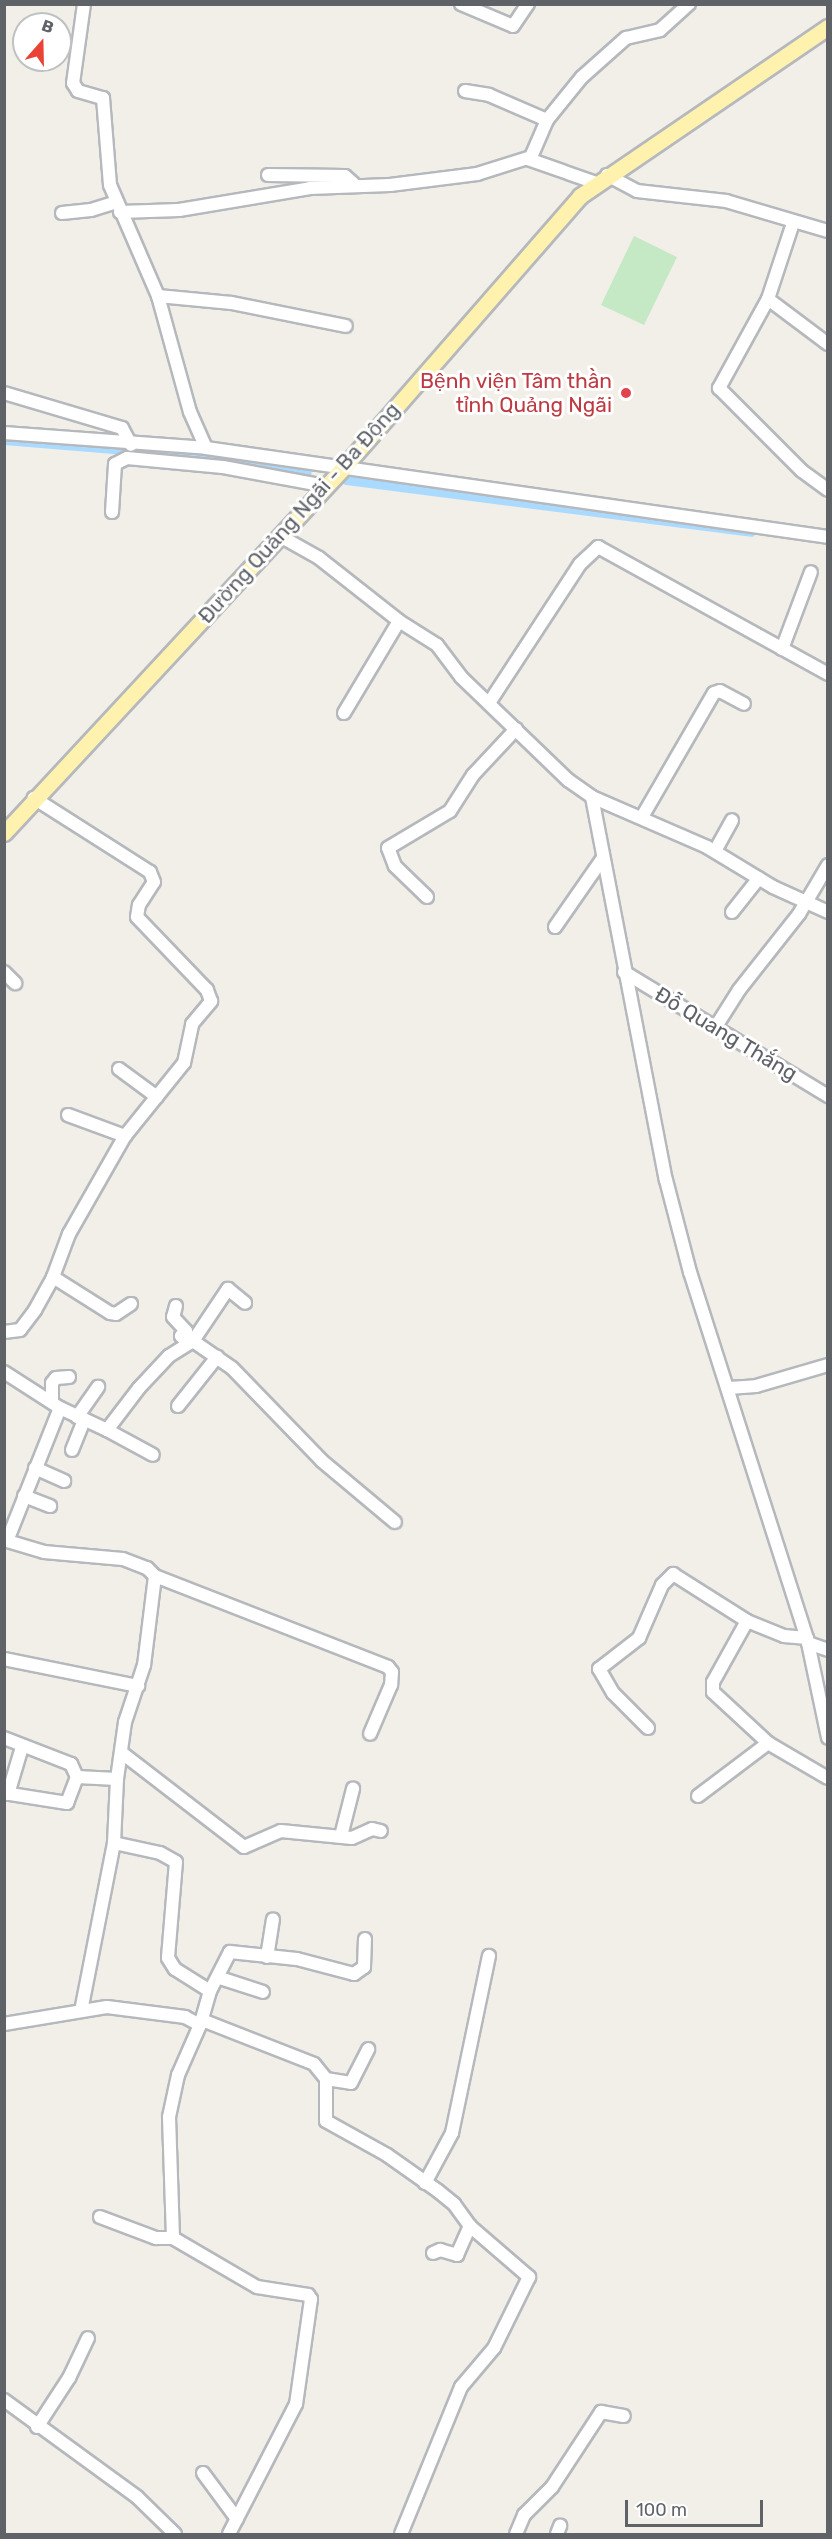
<!DOCTYPE html>
<html>
<head>
<meta charset="utf-8">
<style>
  body { margin:0 }
  #map { position:relative; width:832px; height:2539px; overflow:hidden; background:#f1efe8; font-family:Rubik,sans-serif }
  div>[style] { position:absolute }
  [style*='--x'] { left:calc(var(--x)*1px); top:calc(var(--y)*1px); width:calc(var(--w)*1px); rotate:calc(var(--a)*1deg) }
  .green>* { inset:0; background:#c5e8c5 }
  .canal>* { height:9px; margin:-4.5px; padding:0 4.5px; transform-origin:4.5px; border-radius:4.5px; background:#aadaff }
  .roads { filter:drop-shadow(2px 0 #b5b8bc) drop-shadow(-2px 0 #b5b8bc) drop-shadow(0 2px #b5b8bc) drop-shadow(0 -2px #b5b8bc) }
  .minor>* { height:12px; margin:-6px; padding:0 6px; transform-origin:6px; border-radius:6px; background:#fff }
  .major>* { height:15px; margin:-7.5px; padding:0 7.5px; transform-origin:7.5px; border-radius:7.5px; background:#fff2af }
  .dots>* { width:16px; height:16px; translate:-50% -50%; box-sizing:border-box; border:3px solid #fff; border-radius:50% }
  span { translate:-50% -50%; white-space:nowrap; text-align:center; line-height:1.15; -webkit-text-stroke:6px #fff; paint-order:stroke }
  .health-label { font-size:21px; color:#be3a42 }
  .right { translate:-100% -50%; text-align:right }
  .street-label { font-size:21px; color:#5f6368 }
  .frame { position:absolute; inset:0; border:6px solid #5f6368; pointer-events:none }
  .north { position:absolute; left:12px; top:12px; width:60px; height:60px; box-sizing:border-box; background:#fff; border:2px solid #bfc1c3; border-radius:50%; rotate:20deg; font-size:16px; font-weight:700; line-height:24px; text-align:center; color:#5f6368 }
  .north::after { content:''; display:block; margin:auto; width:21px; height:27px; background:#ea4335; clip-path:polygon(50% 0,100% 100%,50% 72%,0 100%) }
  .scale { position:absolute; left:625px; top:2500px; width:138px; height:27px; box-sizing:border-box; border:3px solid #5f6368; border-top:0; padding-left:8px; font-size:18px; line-height:21px; white-space:nowrap; color:#5f6368; -webkit-text-stroke:4px #fff; paint-order:stroke }
</style>
</head>
<body>
<div id="map">
  <div class="green">
    <div style="clip-path:polygon(634px 236px,677px 257px,644px 325px,601px 305px)"></div>
  </div>
  <div class="canal">
    <div style="--x:4;--y:440;--w:244;--a:4.7"></div>
    <div style="--x:247;--y:460;--w:61;--a:12.2"></div>
    <div style="--x:346;--y:480;--w:408;--a:7.3"></div>
  </div>
  <div class="roads">
    <div class="minor">
      <div style="--x:84;--y:4;--w:80;--a:97.9"></div>
      <div style="--x:73;--y:83;--w:9;--a:58"></div>
      <div style="--x:78;--y:91;--w:26;--a:16"></div>
      <div style="--x:103;--y:98;--w:87;--a:85.4"></div>
      <div style="--x:110;--y:185;--w:121;--a:66.6"></div>
      <div style="--x:158;--y:296;--w:120;--a:74.6"></div>
      <div style="--x:190;--y:412;--w:39;--a:66"></div>
      <div style="--x:461;--y:4;--w:56;--a:22.9"></div>
      <div style="--x:513;--y:26;--w:27;--a:-56"></div>
      <div style="--x:465;--y:91;--w:24;--a:9"></div>
      <div style="--x:489;--y:95;--w:63;--a:23.3"></div>
      <div style="--x:547;--y:120;--w:55;--a:-50.9"></div>
      <div style="--x:582;--y:77;--w:59;--a:-41.6"></div>
      <div style="--x:626;--y:38;--w:35;--a:-13"></div>
      <div style="--x:660;--y:30;--w:39;--a:-42"></div>
      <div style="--x:528;--y:159;--w:72;--a:19.4"></div>
      <div style="--x:268;--y:175;--w:77;--a:0.7"></div>
      <div style="--x:345;--y:176;--w:15;--a:42"></div>
      <div style="--x:607;--y:175;--w:34;--a:28"></div>
      <div style="--x:637;--y:191;--w:90;--a:6.4"></div>
      <div style="--x:726;--y:201;--w:106;--a:16.4"></div>
      <div style="--x:120;--y:212;--w:59;--a:-1.9"></div>
      <div style="--x:179;--y:210;--w:133;--a:-9.5"></div>
      <div style="--x:310;--y:188;--w:80;--a:-2.1"></div>
      <div style="--x:390;--y:185;--w:88;--a:-7.2"></div>
      <div style="--x:477;--y:174;--w:57;--a:-17.5"></div>
      <div style="--x:531;--y:157;--w:40;--a:-66.6"></div>
      <div style="--x:62;--y:213;--w:29;--a:-6"></div>
      <div style="--x:91;--y:210;--w:27;--a:-17"></div>
      <div style="--x:793;--y:223;--w:80;--a:108.2"></div>
      <div style="--x:768;--y:299;--w:102;--a:118.8"></div>
      <div style="--x:719;--y:388;--w:117;--a:45"></div>
      <div style="--x:802;--y:471;--w:32;--a:36"></div>
      <div style="--x:158;--y:296;--w:74;--a:5.4"></div>
      <div style="--x:232;--y:303;--w:116;--a:11.4"></div>
      <div style="--x:768;--y:299;--w:75;--a:36.9"></div>
      <div style="--x:4;--y:393;--w:123;--a:16.5"></div>
      <div style="--x:122;--y:428;--w:19;--a:62"></div>
      <div style="--x:4;--y:433;--w:203;--a:4.2"></div>
      <div style="--x:206;--y:448;--w:628;--a:8.14"></div>
      <div style="--x:112;--y:512;--w:48;--a:-86.4"></div>
      <div style="--x:115;--y:464;--w:13;--a:-27"></div>
      <div style="--x:127;--y:458;--w:96;--a:5.4"></div>
      <div style="--x:223;--y:467;--w:105;--a:10.5"></div>
      <div style="--x:280;--y:536;--w:45;--a:29.4"></div>
      <div style="--x:319;--y:558;--w:102;--a:38.2"></div>
      <div style="--x:399;--y:621;--w:45;--a:32.3"></div>
      <div style="--x:437;--y:645;--w:40;--a:53"></div>
      <div style="--x:461;--y:677;--w:149;--a:43.9"></div>
      <div style="--x:568;--y:780;--w:29;--a:35"></div>
      <div style="--x:592;--y:797;--w:125;--a:23.5"></div>
      <div style="--x:707;--y:847;--w:77;--a:31.2"></div>
      <div style="--x:773;--y:887;--w:60;--a:24.4"></div>
      <div style="--x:782;--y:649;--w:82;--a:-69.4"></div>
      <div style="--x:489;--y:703;--w:166;--a:-56.8"></div>
      <div style="--x:580;--y:564;--w:25;--a:-43"></div>
      <div style="--x:598;--y:547;--w:263;--a:28.9"></div>
      <div style="--x:344;--y:713;--w:107;--a:-59.1"></div>
      <div style="--x:592;--y:797;--w:390;--a:79.1"></div>
      <div style="--x:666;--y:1180;--w:95;--a:75.4"></div>
      <div style="--x:690;--y:1272;--w:384;--a:72.3"></div>
      <div style="--x:807;--y:1638;--w:102;--a:78.1"></div>
      <div style="--x:642;--y:817;--w:143;--a:-59.9"></div>
      <div style="--x:714;--y:693;--w:6;--a:-18"></div>
      <div style="--x:720;--y:691;--w:27;--a:28"></div>
      <div style="--x:715;--y:851;--w:35;--a:-61"></div>
      <div style="--x:427;--y:897;--w:45;--a:-135.9"></div>
      <div style="--x:395;--y:866;--w:19;--a:-111"></div>
      <div style="--x:388;--y:848;--w:72;--a:-30.8"></div>
      <div style="--x:450;--y:811;--w:43;--a:-57.4"></div>
      <div style="--x:473;--y:775;--w:63;--a:-46.9"></div>
      <div style="--x:732;--y:912;--w:43;--a:-51.5"></div>
      <div style="--x:555;--y:927;--w:84;--a:-55.2"></div>
      <div style="--x:4;--y:972;--w:16;--a:45"></div>
      <div style="--x:624;--y:972;--w:239;--a:31.3"></div>
      <div style="--x:715;--y:1028;--w:45;--a:-57.7"></div>
      <div style="--x:739;--y:990;--w:97;--a:-51.7"></div>
      <div style="--x:799;--y:914;--w:57;--a:-59.4"></div>
      <div style="--x:119;--y:1069;--w:47;--a:36.4"></div>
      <div style="--x:68;--y:1115;--w:61;--a:20.2"></div>
      <div style="--x:53;--y:1277;--w:67;--a:32.3"></div>
      <div style="--x:110;--y:1313;--w:6;--a:9"></div>
      <div style="--x:116;--y:1314;--w:18;--a:-34"></div>
      <div style="--x:176;--y:1306;--w:11;--a:105"></div>
      <div style="--x:173;--y:1317;--w:19;--a:47"></div>
      <div style="--x:186;--y:1331;--w:7;--a:135"></div>
      <div style="--x:181;--y:1336;--w:8;--a:45"></div>
      <div style="--x:4;--y:1332;--w:16;--a:-7"></div>
      <div style="--x:20;--y:1330;--w:25;--a:-53"></div>
      <div style="--x:35;--y:1310;--w:38;--a:-61"></div>
      <div style="--x:53;--y:1277;--w:46;--a:-69.6"></div>
      <div style="--x:69;--y:1234;--w:113;--a:-60.3"></div>
      <div style="--x:125;--y:1136;--w:94;--a:-51.1"></div>
      <div style="--x:184;--y:1063;--w:40;--a:-78"></div>
      <div style="--x:192;--y:1024;--w:30;--a:-50"></div>
      <div style="--x:211;--y:1001;--w:12;--a:-110"></div>
      <div style="--x:207;--y:990;--w:101;--a:-133.8"></div>
      <div style="--x:137;--y:917;--w:12;--a:-81"></div>
      <div style="--x:139;--y:905;--w:27;--a:-57"></div>
      <div style="--x:154;--y:882;--w:11;--a:-112"></div>
      <div style="--x:150;--y:872;--w:138;--a:-147.5"></div>
      <div style="--x:193;--y:1341;--w:63;--a:-56.1"></div>
      <div style="--x:228;--y:1289;--w:22;--a:39"></div>
      <div style="--x:4;--y:1372;--w:67;--a:32.7"></div>
      <div style="--x:60;--y:1408;--w:52;--a:25.1"></div>
      <div style="--x:107;--y:1430;--w:53;--a:-52.7"></div>
      <div style="--x:139;--y:1388;--w:44;--a:-46.8"></div>
      <div style="--x:169;--y:1356;--w:28;--a:-32"></div>
      <div style="--x:193;--y:1341;--w:47;--a:34.7"></div>
      <div style="--x:232;--y:1368;--w:129;--a:45.9"></div>
      <div style="--x:322;--y:1461;--w:95;--a:39.9"></div>
      <div style="--x:729;--y:1388;--w:27;--a:-4"></div>
      <div style="--x:756;--y:1386;--w:75;--a:-16.3"></div>
      <div style="--x:52;--y:1402;--w:19;--a:-90"></div>
      <div style="--x:52;--y:1383;--w:6;--a:-51"></div>
      <div style="--x:56;--y:1378;--w:13;--a:-4"></div>
      <div style="--x:178;--y:1406;--w:63;--a:-51.5"></div>
      <div style="--x:77;--y:1417;--w:37;--a:-55"></div>
      <div style="--x:107;--y:1430;--w:52;--a:28.5"></div>
      <div style="--x:72;--y:1450;--w:32;--a:-68"></div>
      <div style="--x:35;--y:1468;--w:32;--a:24"></div>
      <div style="--x:24;--y:1496;--w:28;--a:21"></div>
      <div style="--x:4;--y:1540;--w:42;--a:16.7"></div>
      <div style="--x:44;--y:1552;--w:79;--a:5.1"></div>
      <div style="--x:123;--y:1559;--w:26;--a:21"></div>
      <div style="--x:147;--y:1568;--w:11;--a:45"></div>
      <div style="--x:155;--y:1576;--w:90;--a:97"></div>
      <div style="--x:144;--y:1665;--w:60;--a:108.4"></div>
      <div style="--x:125;--y:1722;--w:58;--a:98"></div>
      <div style="--x:117;--y:1779;--w:64;--a:92.7"></div>
      <div style="--x:114;--y:1843;--w:171;--a:101.1"></div>
      <div style="--x:7;--y:1541;--w:143;--a:-68.3"></div>
      <div style="--x:155;--y:1576;--w:250;--a:21.3"></div>
      <div style="--x:388;--y:1667;--w:6;--a:51"></div>
      <div style="--x:392;--y:1672;--w:13;--a:94"></div>
      <div style="--x:391;--y:1685;--w:53;--a:113.2"></div>
      <div style="--x:747;--y:1621;--w:70;--a:119.1"></div>
      <div style="--x:713;--y:1682;--w:10;--a:90"></div>
      <div style="--x:713;--y:1692;--w:75;--a:42.8"></div>
      <div style="--x:768;--y:1743;--w:69;--a:30.3"></div>
      <div style="--x:808;--y:1643;--w:21;--a:19"></div>
      <div style="--x:4;--y:1659;--w:137;--a:11.4"></div>
      <div style="--x:648;--y:1728;--w:49;--a:-135"></div>
      <div style="--x:613;--y:1693;--w:28;--a:-120"></div>
      <div style="--x:599;--y:1669;--w:51;--a:-37.8"></div>
      <div style="--x:639;--y:1638;--w:58;--a:-66.5"></div>
      <div style="--x:662;--y:1585;--w:16;--a:-45"></div>
      <div style="--x:673;--y:1574;--w:88;--a:32.4"></div>
      <div style="--x:747;--y:1621;--w:40;--a:22"></div>
      <div style="--x:784;--y:1636;--w:23;--a:5"></div>
      <div style="--x:4;--y:1738;--w:72;--a:21.2"></div>
      <div style="--x:71;--y:1764;--w:14;--a:65"></div>
      <div style="--x:77;--y:1777;--w:40;--a:2.9"></div>
      <div style="--x:122;--y:1753;--w:154;--a:37.6"></div>
      <div style="--x:244;--y:1847;--w:40;--a:-23.4"></div>
      <div style="--x:281;--y:1831;--w:71;--a:5.6"></div>
      <div style="--x:352;--y:1838;--w:22;--a:-24"></div>
      <div style="--x:372;--y:1829;--w:9;--a:13"></div>
      <div style="--x:4;--y:1793;--w:64;--a:9"></div>
      <div style="--x:67;--y:1803;--w:28;--a:-69"></div>
      <div style="--x:8;--y:1794;--w:49;--a:-73.4"></div>
      <div style="--x:698;--y:1796;--w:88;--a:-37.1"></div>
      <div style="--x:341;--y:1836;--w:49;--a:-75.7"></div>
      <div style="--x:114;--y:1843;--w:47;--a:12.3"></div>
      <div style="--x:160;--y:1853;--w:18;--a:29"></div>
      <div style="--x:176;--y:1862;--w:96;--a:94.8"></div>
      <div style="--x:168;--y:1958;--w:13;--a:58"></div>
      <div style="--x:175;--y:1969;--w:41;--a:32.2"></div>
      <div style="--x:210;--y:1991;--w:35;--a:106"></div>
      <div style="--x:267;--y:1957;--w:38;--a:-81"></div>
      <div style="--x:220;--y:1978;--w:45;--a:18"></div>
      <div style="--x:210;--y:1991;--w:44;--a:-62.9"></div>
      <div style="--x:230;--y:1952;--w:67;--a:6"></div>
      <div style="--x:297;--y:1959;--w:59;--a:14.7"></div>
      <div style="--x:354;--y:1974;--w:12;--a:-35"></div>
      <div style="--x:364;--y:1967;--w:28;--a:-88"></div>
      <div style="--x:202;--y:2020;--w:120;--a:21.4"></div>
      <div style="--x:314;--y:2064;--w:19;--a:51"></div>
      <div style="--x:326;--y:2079;--w:42;--a:90"></div>
      <div style="--x:326;--y:2121;--w:70;--a:29.1"></div>
      <div style="--x:387;--y:2155;--w:62;--a:35.2"></div>
      <div style="--x:438;--y:2191;--w:21;--a:39"></div>
      <div style="--x:454;--y:2204;--w:29;--a:54"></div>
      <div style="--x:471;--y:2227;--w:77;--a:40.8"></div>
      <div style="--x:529;--y:2277;--w:79;--a:116.2"></div>
      <div style="--x:494;--y:2348;--w:51;--a:130.2"></div>
      <div style="--x:461;--y:2387;--w:159;--a:112.2"></div>
      <div style="--x:4;--y:2024;--w:104;--a:-9.4"></div>
      <div style="--x:107;--y:2007;--w:79;--a:7.3"></div>
      <div style="--x:185;--y:2017;--w:17;--a:28"></div>
      <div style="--x:200;--y:2025;--w:55;--a:113.7"></div>
      <div style="--x:178;--y:2075;--w:43;--a:102.1"></div>
      <div style="--x:169;--y:2117;--w:121;--a:88.1"></div>
      <div style="--x:173;--y:2238;--w:97;--a:30.3"></div>
      <div style="--x:257;--y:2287;--w:52;--a:8.9"></div>
      <div style="--x:308;--y:2295;--w:5;--a:53"></div>
      <div style="--x:311;--y:2299;--w:106;--a:98.1"></div>
      <div style="--x:296;--y:2404;--w:146;--a:117.3"></div>
      <div style="--x:326;--y:2079;--w:25;--a:9"></div>
      <div style="--x:351;--y:2083;--w:38;--a:-63"></div>
      <div style="--x:425;--y:2183;--w:57;--a:-61.6"></div>
      <div style="--x:452;--y:2133;--w:181;--a:-78.2"></div>
      <div style="--x:100;--y:2217;--w:60;--a:20.6"></div>
      <div style="--x:156;--y:2238;--w:17;--a:0"></div>
      <div style="--x:433;--y:2253;--w:8;--a:-23"></div>
      <div style="--x:440;--y:2250;--w:18;--a:16"></div>
      <div style="--x:457;--y:2255;--w:32;--a:-66"></div>
      <div style="--x:4;--y:2400;--w:165;--a:36.1"></div>
      <div style="--x:137;--y:2497;--w:53;--a:44.2"></div>
      <div style="--x:37;--y:2427;--w:59;--a:-56.9"></div>
      <div style="--x:69;--y:2378;--w:44;--a:-64.6"></div>
      <div style="--x:203;--y:2473;--w:57;--a:53.5"></div>
      <div style="--x:516;--y:2534;--w:21;--a:-67"></div>
      <div style="--x:524;--y:2515;--w:40;--a:-45"></div>
      <div style="--x:552;--y:2487;--w:90;--a:-56.8"></div>
      <div style="--x:601;--y:2412;--w:23;--a:10"></div>
      <div style="--x:557;--y:2534;--w:9;--a:-69"></div>
    </div>
    <div class="major">
      <div style="--x:4;--y:833;--w:497;--a:-47.1"></div>
      <div style="--x:342;--y:469;--w:362;--a:-48.9"></div>
      <div style="--x:580;--y:196;--w:300;--a:-34.3"></div>
    </div>
  </div>
  <div class="dots">
    <div style="left:626px;top:393px;background:#e0444e"></div>
  </div>
  <div class="health-label">
    <span class="right" style="left:612px;top:393px">Bệnh viện Tâm thần<br>tỉnh Quảng Ngãi</span>
  </div>
  <div class="street-label">
    <span style="left:299px;top:513px;rotate:-48deg">Đường Quảng Ngãi - Ba Động</span>
    <span style="left:726px;top:1034px;rotate:31deg">Đỗ Quang Thắng</span>
  </div>
  <div class="frame"></div>
  <div class="north">B</div>
  <div class="scale">100 m</div>
</div>
</body>
</html>
